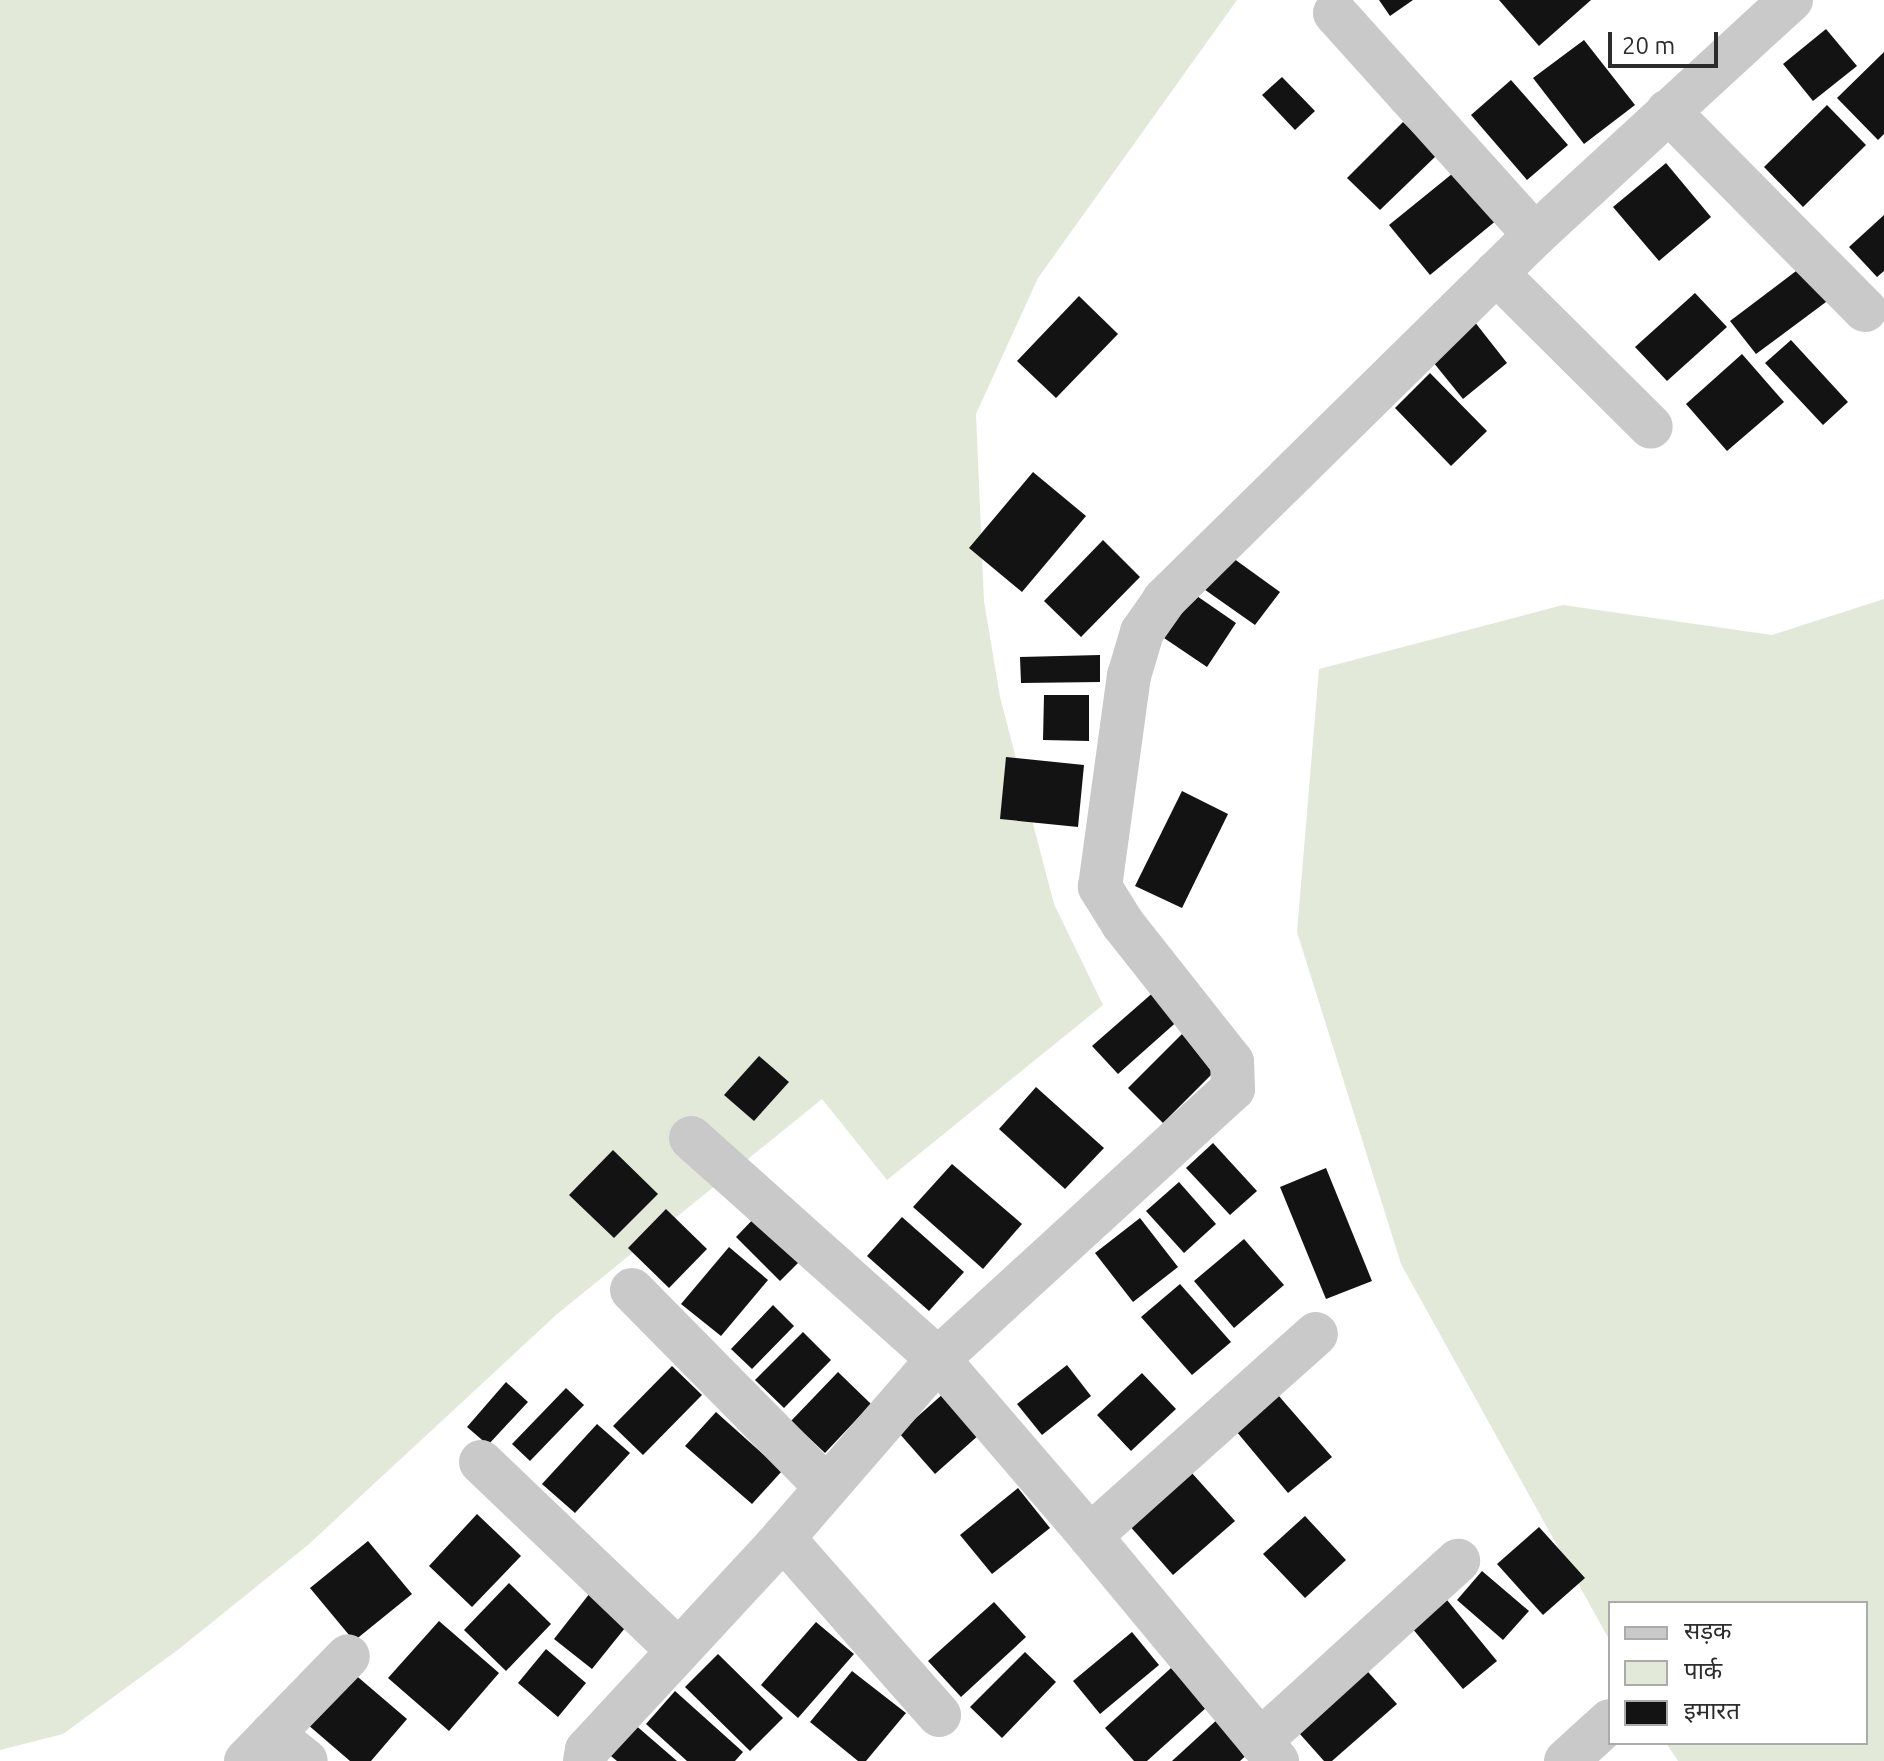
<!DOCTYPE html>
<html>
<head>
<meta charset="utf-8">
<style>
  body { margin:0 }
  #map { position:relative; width:1884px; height:1761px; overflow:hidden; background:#fff; font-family:Ubuntu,"Noto Sans Devanagari",sans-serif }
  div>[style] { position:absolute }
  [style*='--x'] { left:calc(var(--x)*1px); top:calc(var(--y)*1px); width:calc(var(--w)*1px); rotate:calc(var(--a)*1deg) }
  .green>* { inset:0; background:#e3e9d9 }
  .building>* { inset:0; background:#131313 }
  .minor>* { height:44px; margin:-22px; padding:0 22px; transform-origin:22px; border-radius:22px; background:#c9c9c9 }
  span { translate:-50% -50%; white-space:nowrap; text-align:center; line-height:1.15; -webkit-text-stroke:8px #fff; paint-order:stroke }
  .legend { position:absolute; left:1608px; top:1601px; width:260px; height:144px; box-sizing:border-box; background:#fff; border:2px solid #ababab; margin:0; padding:10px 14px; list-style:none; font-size:24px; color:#2c2c2c }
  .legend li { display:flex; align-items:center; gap:16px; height:40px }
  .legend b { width:40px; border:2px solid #ababab }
  .scale { position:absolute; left:1608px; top:32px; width:110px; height:36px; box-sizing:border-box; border:4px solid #2c2c2c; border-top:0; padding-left:10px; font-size:24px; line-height:28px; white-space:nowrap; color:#2c2c2c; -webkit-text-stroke:6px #fff; paint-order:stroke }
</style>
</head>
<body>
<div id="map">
  <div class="green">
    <div style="clip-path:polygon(0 0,1237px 0,1038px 278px,976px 414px,984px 601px,1000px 697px,1054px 904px,1103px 1005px,887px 1180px,822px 1099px,556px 1315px,308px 1545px,179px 1649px,63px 1734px,0 1750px)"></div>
    <div style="clip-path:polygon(1884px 599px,1884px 1761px,1678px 1761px,1666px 1743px,1866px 1743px,1866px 1603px,1610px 1603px,1610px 1641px,1401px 1264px,1297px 932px,1319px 669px,1563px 605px,1772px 635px)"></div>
  </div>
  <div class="building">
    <div style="clip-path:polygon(1379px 0,1413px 0,1390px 16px)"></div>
    <div style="clip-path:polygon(1499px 0,1591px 0,1539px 46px)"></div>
    <div style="clip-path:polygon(1826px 29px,1857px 66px,1813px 101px,1783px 64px)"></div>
    <div style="clip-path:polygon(1584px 40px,1635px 105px,1584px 144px,1533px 78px)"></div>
    <div style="clip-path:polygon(1884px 52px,1884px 134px,1878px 140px,1837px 98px)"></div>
    <div style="clip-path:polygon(1282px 77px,1315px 111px,1295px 130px,1262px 95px)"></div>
    <div style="clip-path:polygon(1511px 80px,1568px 145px,1527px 180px,1471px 115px)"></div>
    <div style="clip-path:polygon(1827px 105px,1866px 145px,1803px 207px,1764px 167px)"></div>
    <div style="clip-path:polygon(1403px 122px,1437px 155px,1380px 210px,1347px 178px)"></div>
    <div style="clip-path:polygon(1666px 163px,1711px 217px,1659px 261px,1613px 207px)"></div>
    <div style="clip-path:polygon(1463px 165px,1503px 215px,1430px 275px,1389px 225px)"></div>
    <div style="clip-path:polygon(1884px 215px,1884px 271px,1877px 277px,1849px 247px)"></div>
    <div style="clip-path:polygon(1804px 265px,1830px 299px,1756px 354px,1730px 321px)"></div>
    <div style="clip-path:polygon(1695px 293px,1727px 327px,1667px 381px,1635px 347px)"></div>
    <div style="clip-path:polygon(1079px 296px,1118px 334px,1056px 398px,1017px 361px)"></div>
    <div style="clip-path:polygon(1474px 321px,1507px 363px,1463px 399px,1429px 357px)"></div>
    <div style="clip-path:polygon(1791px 340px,1848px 402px,1823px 425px,1765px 363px)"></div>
    <div style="clip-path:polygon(1742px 354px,1784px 402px,1727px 451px,1686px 404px)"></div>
    <div style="clip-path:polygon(1430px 373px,1487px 431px,1451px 466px,1395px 408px)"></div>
    <div style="clip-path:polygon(1033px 472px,1086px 516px,1022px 592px,969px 548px)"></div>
    <div style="clip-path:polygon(1103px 540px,1140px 577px,1081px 637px,1044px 601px)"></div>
    <div style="clip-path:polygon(1226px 553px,1280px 592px,1255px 625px,1201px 587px)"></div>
    <div style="clip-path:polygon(1194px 594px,1236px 623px,1207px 667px,1164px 638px)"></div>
    <div style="clip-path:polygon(1100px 655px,1100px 682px,1021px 683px,1020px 657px)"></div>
    <div style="clip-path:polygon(1044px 695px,1089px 695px,1089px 741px,1043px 740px)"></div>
    <div style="clip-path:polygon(1006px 757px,1084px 765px,1078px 827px,1000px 819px)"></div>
    <div style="clip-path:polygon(1182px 791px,1228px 814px,1182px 908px,1135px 886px)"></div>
    <div style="clip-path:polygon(1156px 990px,1181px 1018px,1118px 1074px,1092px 1046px)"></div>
    <div style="clip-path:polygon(1182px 1034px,1217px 1069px,1163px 1123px,1128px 1088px)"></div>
    <div style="clip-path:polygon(759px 1056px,789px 1082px,754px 1121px,724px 1095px)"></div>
    <div style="clip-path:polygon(1036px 1087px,1104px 1148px,1065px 1189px,999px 1129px)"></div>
    <div style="clip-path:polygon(1213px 1143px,1257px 1191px,1230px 1215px,1186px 1168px)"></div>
    <div style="clip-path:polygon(613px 1150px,658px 1194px,614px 1238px,569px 1195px)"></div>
    <div style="clip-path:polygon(952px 1164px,1022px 1224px,983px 1269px,913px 1207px)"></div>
    <div style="clip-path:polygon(1326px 1168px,1372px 1281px,1326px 1299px,1280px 1187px)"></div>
    <div style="clip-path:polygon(1179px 1182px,1216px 1224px,1184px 1253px,1146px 1211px)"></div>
    <div style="clip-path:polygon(666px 1209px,707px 1249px,669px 1288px,628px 1248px)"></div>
    <div style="clip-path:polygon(760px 1212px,805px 1256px,780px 1281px,736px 1237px)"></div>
    <div style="clip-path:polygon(902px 1217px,964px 1272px,929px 1311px,867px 1256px)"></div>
    <div style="clip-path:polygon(1140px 1218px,1178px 1267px,1133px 1302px,1095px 1253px)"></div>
    <div style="clip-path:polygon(1244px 1239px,1284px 1285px,1234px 1328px,1194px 1281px)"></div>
    <div style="clip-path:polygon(729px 1247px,768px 1280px,721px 1336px,681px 1304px)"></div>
    <div style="clip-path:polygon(1180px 1284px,1231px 1342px,1192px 1375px,1141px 1317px)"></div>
    <div style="clip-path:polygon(773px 1305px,794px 1326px,752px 1369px,731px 1349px)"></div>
    <div style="clip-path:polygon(803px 1332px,831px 1360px,784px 1408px,755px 1380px)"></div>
    <div style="clip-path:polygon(1067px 1365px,1091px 1396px,1042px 1435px,1017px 1404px)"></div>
    <div style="clip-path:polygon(672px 1366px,702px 1395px,643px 1455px,613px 1426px)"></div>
    <div style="clip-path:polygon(838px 1372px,871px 1404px,825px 1453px,791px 1421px)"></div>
    <div style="clip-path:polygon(1142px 1373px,1176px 1409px,1131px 1451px,1097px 1415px)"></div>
    <div style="clip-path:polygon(506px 1382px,528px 1402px,488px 1445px,467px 1427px)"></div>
    <div style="clip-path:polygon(566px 1388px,584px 1405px,530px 1461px,512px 1444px)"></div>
    <div style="clip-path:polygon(944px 1393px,980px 1434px,935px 1474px,899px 1433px)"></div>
    <div style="clip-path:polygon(1278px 1395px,1332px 1457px,1288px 1493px,1236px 1431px)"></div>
    <div style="clip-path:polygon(716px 1412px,782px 1471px,752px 1504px,685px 1446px)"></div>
    <div style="clip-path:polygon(597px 1424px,630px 1453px,575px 1513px,542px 1484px)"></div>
    <div style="clip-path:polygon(1182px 1462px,1235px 1521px,1173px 1575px,1121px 1516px)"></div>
    <div style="clip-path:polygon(1018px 1488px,1050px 1528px,992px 1574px,960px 1535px)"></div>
    <div style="clip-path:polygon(477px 1514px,521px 1556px,472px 1607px,429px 1566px)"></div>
    <div style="clip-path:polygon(1305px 1516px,1346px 1560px,1305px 1598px,1263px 1554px)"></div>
    <div style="clip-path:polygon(1539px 1527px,1585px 1578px,1543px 1615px,1497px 1564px)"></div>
    <div style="clip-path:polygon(368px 1541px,412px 1594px,354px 1641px,310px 1588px)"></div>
    <div style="clip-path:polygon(1482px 1571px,1529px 1611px,1503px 1640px,1457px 1600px)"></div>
    <div style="clip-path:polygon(509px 1583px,551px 1624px,506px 1671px,464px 1630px)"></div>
    <div style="clip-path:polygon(590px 1593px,629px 1623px,592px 1669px,554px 1639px)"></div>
    <div style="clip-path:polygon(1447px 1600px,1497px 1661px,1463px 1689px,1412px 1628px)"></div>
    <div style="clip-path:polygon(994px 1602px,1026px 1637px,961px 1697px,928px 1661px)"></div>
    <div style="clip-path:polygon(439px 1621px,499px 1673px,449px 1731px,388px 1678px)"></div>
    <div style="clip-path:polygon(816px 1622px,854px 1654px,798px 1718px,761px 1685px)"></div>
    <div style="clip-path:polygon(1132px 1632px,1159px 1665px,1100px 1714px,1073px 1681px)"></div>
    <div style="clip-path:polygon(546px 1649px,586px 1683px,558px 1717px,518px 1683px)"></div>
    <div style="clip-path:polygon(1025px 1652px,1056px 1682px,1002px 1738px,970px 1707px)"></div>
    <div style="clip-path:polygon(718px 1654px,783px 1718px,750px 1751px,685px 1687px)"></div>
    <div style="clip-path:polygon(1360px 1663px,1397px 1704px,1332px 1761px,1324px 1761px,1291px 1724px)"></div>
    <div style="clip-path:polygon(1171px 1668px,1207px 1707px,1147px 1761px,1134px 1761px,1105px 1728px)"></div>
    <div style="clip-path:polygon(852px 1671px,906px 1713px,866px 1761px,858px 1761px,810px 1722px)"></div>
    <div style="clip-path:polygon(352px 1672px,407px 1719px,371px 1761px,350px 1761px,307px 1724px)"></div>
    <div style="clip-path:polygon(675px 1691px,743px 1752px,735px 1761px,687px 1761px,646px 1724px)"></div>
    <div style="clip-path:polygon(626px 1717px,677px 1761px,617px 1761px,600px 1747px)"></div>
    <div style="clip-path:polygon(1220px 1717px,1251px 1751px,1240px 1761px,1172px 1761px)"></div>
  </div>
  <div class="minor">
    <div style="--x:1335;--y:13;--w:299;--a:48"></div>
    <div style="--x:1668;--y:111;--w:280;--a:45.3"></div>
    <div style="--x:1496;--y:273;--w:218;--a:44.8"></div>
    <div style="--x:691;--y:1138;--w:331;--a:41.8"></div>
    <div style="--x:938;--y:1359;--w:233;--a:49.3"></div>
    <div style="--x:1090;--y:1536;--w:293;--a:50.3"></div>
    <div style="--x:632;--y:1290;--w:275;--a:45.4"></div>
    <div style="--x:481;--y:1462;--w:271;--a:43.7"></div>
    <div style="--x:1090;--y:1536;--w:303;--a:-41.8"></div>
    <div style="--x:783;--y:1538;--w:236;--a:48.6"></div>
    <div style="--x:272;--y:1734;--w:43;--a:38.5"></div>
    <div style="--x:1260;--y:1741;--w:268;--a:-42.3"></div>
    <div style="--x:246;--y:1761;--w:146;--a:-45.8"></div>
    <div style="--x:585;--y:1761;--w:11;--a:-80"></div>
    <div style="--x:587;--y:1750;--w:289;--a:-47.2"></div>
    <div style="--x:783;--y:1538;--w:237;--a:-49.1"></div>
    <div style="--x:938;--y:1359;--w:400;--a:-42.5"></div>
    <div style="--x:1233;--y:1089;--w:27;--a:-92"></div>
    <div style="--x:1232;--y:1062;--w:176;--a:-128.3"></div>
    <div style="--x:1123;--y:924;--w:44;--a:-121.9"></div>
    <div style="--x:1100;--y:887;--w:213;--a:-82.2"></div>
    <div style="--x:1129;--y:676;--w:46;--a:-73.5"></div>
    <div style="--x:1142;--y:632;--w:39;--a:-55"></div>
    <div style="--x:1164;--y:600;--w:520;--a:-44.53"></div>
    <div style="--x:1535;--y:235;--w:348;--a:-42.6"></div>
    <div style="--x:1566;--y:1761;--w:59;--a:-42.3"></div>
  </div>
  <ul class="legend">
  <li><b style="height:10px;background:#c9c9c9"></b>सड़क</li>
  <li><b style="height:22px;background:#e3e9d9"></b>पार्क</li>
  <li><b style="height:22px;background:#131313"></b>इमारत</li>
  </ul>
  <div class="scale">20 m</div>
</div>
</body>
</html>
